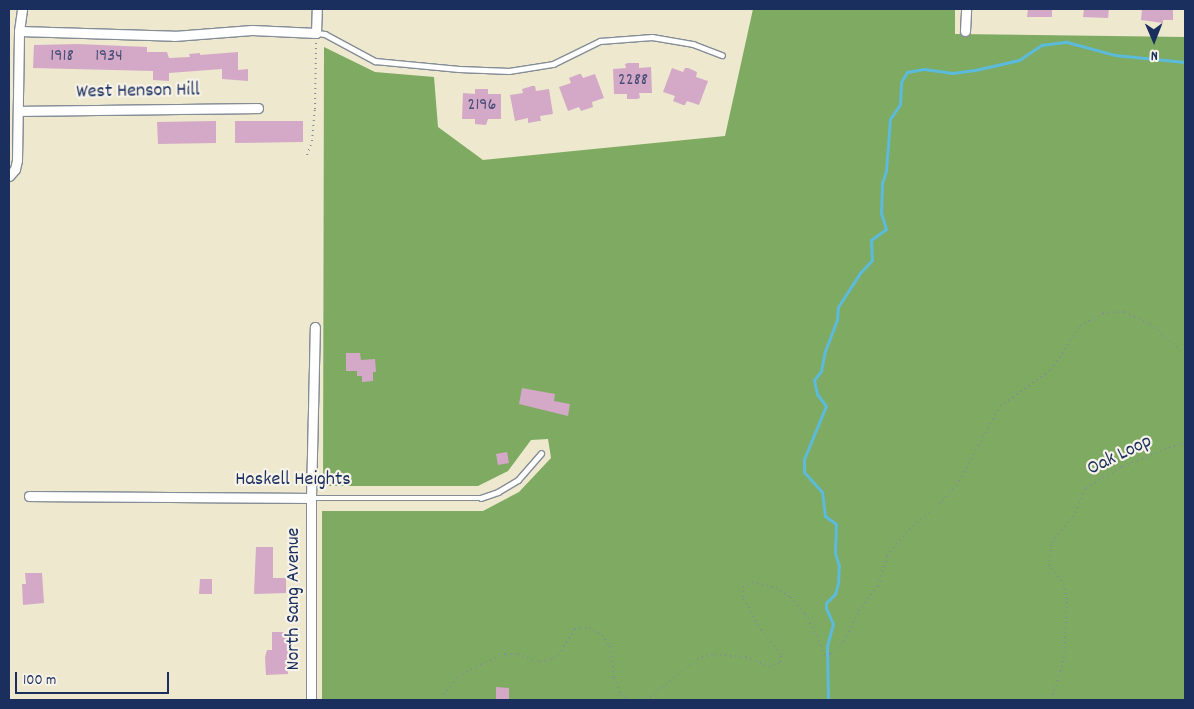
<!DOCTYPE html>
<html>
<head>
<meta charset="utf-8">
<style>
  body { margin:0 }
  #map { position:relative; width:1194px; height:709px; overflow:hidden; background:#ede8ce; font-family:Dekko,sans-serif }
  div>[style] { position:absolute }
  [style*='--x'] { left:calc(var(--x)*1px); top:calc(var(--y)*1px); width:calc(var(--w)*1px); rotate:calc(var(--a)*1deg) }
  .forest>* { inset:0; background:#7eaa62 }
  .stream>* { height:3px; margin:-1.5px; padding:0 1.5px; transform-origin:1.5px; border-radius:1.5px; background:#5cbada }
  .building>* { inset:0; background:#d4a9c8 }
  .path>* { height:2px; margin-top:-1px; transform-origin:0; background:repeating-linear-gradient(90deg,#848c96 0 1px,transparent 0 5px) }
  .roads { filter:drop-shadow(1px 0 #848c96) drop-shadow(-1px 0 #848c96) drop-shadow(0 1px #848c96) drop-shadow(0 -1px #848c96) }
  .service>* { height:4.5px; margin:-2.25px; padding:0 2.25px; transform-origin:2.25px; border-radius:2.25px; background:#fff }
  .minor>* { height:9px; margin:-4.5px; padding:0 4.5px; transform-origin:4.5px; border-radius:4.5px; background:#fff }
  span { translate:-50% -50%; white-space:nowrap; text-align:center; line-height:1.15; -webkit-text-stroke:4.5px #f7f3e8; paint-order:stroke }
  .number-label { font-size:18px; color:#494e78 }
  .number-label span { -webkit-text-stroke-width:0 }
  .street-label { font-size:20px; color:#1b2f5e }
  .frame { position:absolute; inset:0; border:10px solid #1b2f5e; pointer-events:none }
  .north { position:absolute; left:1129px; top:15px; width:50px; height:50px; -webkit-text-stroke:4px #f7f3e8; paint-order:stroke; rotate:179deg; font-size:14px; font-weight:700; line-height:20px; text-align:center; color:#1b2f5e }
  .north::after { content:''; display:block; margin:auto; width:18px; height:22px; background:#1b2f5e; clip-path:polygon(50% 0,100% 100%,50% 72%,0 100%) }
  .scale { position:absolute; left:15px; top:672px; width:154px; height:22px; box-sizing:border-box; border:2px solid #1b2f5e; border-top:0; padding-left:6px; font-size:15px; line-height:18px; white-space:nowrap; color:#1b2f5e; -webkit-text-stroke:4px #f7f3e8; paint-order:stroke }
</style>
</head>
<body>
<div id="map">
  <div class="forest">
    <div style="clip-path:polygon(753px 9px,955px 9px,955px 34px,1185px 37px,1185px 700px,322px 700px,322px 511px,483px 511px,519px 492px,551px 458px,548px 439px,531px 440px,508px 471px,478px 486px,323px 486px,324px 47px,375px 72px,434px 77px,438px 127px,483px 160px,725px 136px)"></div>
  </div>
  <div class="stream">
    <div style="--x:828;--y:700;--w:54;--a:-91.1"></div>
    <div style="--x:827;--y:646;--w:23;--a:-75"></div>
    <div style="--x:833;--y:624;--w:17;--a:-114"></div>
    <div style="--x:826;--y:608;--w:5;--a:-90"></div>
    <div style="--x:826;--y:603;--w:13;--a:-45"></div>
    <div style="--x:835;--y:594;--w:11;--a:-75"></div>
    <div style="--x:838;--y:583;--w:17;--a:-87"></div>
    <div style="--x:839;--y:566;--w:14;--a:-107"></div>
    <div style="--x:835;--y:553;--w:29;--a:-88"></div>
    <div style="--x:836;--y:524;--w:14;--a:-144"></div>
    <div style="--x:825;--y:516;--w:24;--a:-97"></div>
    <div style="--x:822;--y:492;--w:27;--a:-132"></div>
    <div style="--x:804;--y:472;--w:13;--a:-90"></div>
    <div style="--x:804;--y:459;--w:57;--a:-67.5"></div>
    <div style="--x:826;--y:406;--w:15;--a:-127"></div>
    <div style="--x:817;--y:394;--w:14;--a:-102"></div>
    <div style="--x:814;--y:380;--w:11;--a:-52"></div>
    <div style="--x:821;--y:371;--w:20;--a:-79"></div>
    <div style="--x:825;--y:351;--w:33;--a:-69"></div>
    <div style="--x:837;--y:320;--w:13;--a:-86"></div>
    <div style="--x:838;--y:307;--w:40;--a:-57.1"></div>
    <div style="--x:860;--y:273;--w:18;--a:-47"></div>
    <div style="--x:872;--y:260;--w:20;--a:-93"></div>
    <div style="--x:871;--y:240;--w:19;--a:-36"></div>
    <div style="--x:886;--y:229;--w:17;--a:-107"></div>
    <div style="--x:881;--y:213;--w:30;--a:-88"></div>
    <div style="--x:882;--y:183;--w:13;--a:-72"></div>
    <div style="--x:886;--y:171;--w:52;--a:-85.6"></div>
    <div style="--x:890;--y:119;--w:18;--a:-56"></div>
    <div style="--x:900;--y:104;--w:22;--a:-87"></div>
    <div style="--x:901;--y:82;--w:12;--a:-59"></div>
    <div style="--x:907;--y:72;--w:17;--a:-10"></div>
    <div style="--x:924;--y:69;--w:29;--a:8"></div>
    <div style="--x:953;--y:73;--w:22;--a:-8"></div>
    <div style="--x:975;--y:70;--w:45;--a:-12.8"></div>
    <div style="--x:1019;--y:60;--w:27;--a:-34"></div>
    <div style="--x:1041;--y:45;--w:26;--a:-7"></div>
    <div style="--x:1067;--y:42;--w:50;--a:15.2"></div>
    <div style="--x:1115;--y:55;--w:70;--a:5.7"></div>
  </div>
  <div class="building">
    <div style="clip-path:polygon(1028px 9px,1052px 9px,1052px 17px,1027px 17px)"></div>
    <div style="clip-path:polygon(1084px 9px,1109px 9px,1108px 18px,1083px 17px)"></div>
    <div style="clip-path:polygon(1142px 9px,1173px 9px,1173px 20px,1163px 20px,1163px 23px,1141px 20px)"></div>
    <div style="clip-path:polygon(78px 44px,147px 47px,147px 52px,167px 52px,169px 58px,190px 57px,189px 54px,200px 53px,200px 55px,238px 52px,238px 70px,248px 69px,248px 81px,222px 79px,222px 69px,169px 73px,169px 81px,153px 80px,153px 71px,33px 68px,34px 45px)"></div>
    <div style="clip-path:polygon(628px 63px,639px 63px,639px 68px,651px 67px,652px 93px,639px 93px,640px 98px,637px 99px,627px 99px,627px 94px,614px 94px,613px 69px,626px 68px,625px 64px)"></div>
    <div style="clip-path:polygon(672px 68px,683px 72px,685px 68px,688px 68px,697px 72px,696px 77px,708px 81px,699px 105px,687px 101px,685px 105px,683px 105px,673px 101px,675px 96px,663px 92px)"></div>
    <div style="clip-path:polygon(579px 74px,581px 74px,583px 78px,595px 74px,604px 98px,592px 102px,593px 107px,581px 111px,579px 107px,568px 111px,559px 87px,571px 83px,569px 78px)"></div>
    <div style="clip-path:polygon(532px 86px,535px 86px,536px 91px,549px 89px,553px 114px,540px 116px,541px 121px,539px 121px,528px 123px,528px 118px,515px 121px,510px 95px,523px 93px,522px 89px)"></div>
    <div style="clip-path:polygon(475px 89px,488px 89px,488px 94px,501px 94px,501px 119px,488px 119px,486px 125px,475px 124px,475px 119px,462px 119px,463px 93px,475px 94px)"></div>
    <div style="clip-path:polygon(216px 121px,216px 143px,158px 144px,157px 122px)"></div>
    <div style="clip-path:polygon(235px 121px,303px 121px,303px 142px,235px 143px)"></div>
    <div style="clip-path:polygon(346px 353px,360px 353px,361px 360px,375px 359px,376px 372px,373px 372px,373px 381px,362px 382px,362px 376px,357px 376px,357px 371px,346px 371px)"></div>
    <div style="clip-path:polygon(522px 388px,555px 394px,554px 401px,570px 404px,568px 416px,519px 404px)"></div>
    <div style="clip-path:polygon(507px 452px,509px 463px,498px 465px,496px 454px)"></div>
    <div style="clip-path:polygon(256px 547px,273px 547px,273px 578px,286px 578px,286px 593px,254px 594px)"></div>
    <div style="clip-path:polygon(25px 573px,42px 573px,44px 603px,23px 605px,22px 584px,26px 584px)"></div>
    <div style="clip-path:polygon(200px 579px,212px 579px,212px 594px,199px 594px)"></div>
    <div style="clip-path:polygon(272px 632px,287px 632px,287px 646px,290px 646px,290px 654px,287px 654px,288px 674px,266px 675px,265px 657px,267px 650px,272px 650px)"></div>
    <div style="clip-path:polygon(496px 687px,509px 688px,509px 700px,496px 700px)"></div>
  </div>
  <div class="path">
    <div style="--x:307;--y:155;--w:15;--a:-70"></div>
    <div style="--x:312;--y:141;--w:32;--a:-85"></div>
    <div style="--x:315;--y:109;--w:66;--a:-89.1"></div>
    <div style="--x:443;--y:700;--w:5;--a:-79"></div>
    <div style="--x:444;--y:695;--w:23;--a:-52"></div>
    <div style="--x:458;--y:677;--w:26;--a:-29"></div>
    <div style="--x:481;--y:664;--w:26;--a:-23"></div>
    <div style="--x:505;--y:654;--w:13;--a:0"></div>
    <div style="--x:518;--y:654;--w:23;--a:20"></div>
    <div style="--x:540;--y:662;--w:15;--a:-16"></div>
    <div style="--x:554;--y:658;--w:10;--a:-45"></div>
    <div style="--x:561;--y:651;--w:26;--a:-58"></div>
    <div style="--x:575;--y:629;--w:14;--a:-4"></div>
    <div style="--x:589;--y:628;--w:15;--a:28"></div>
    <div style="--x:602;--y:635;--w:14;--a:54"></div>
    <div style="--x:610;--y:646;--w:32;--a:83"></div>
    <div style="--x:614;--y:678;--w:18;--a:68"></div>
    <div style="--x:621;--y:695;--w:9;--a:32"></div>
    <div style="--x:646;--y:700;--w:65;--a:-38.8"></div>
    <div style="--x:697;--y:659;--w:19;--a:-16"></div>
    <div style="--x:715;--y:654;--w:31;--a:6"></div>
    <div style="--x:746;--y:657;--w:25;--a:23"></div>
    <div style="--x:769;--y:667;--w:13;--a:-23"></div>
    <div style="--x:781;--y:662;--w:8;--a:-90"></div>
    <div style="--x:781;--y:654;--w:31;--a:-130"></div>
    <div style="--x:761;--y:630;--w:38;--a:-119"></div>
    <div style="--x:743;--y:597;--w:10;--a:-90"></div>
    <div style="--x:743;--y:587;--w:10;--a:-29"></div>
    <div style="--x:752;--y:582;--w:25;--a:14"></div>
    <div style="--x:776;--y:588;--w:17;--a:31"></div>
    <div style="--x:791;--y:597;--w:22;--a:51"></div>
    <div style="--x:805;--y:614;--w:25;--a:61"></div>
    <div style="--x:817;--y:636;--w:20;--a:70"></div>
    <div style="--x:824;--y:655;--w:7;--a:-8"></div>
    <div style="--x:831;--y:654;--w:18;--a:-45"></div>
    <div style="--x:844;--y:641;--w:34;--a:-63"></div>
    <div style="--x:859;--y:611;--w:31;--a:-53"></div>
    <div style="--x:878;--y:586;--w:31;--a:-73"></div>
    <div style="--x:887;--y:556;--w:35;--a:-51"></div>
    <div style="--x:909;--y:529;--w:44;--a:-39.5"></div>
    <div style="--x:943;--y:501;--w:26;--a:-51"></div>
    <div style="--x:959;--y:481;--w:85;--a:-61.3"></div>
    <div style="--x:1000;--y:406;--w:62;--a:-35.2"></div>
    <div style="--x:1051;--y:370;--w:53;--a:-56.6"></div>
    <div style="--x:1080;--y:326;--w:26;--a:-29"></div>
    <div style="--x:1103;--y:313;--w:22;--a:-3"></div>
    <div style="--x:1125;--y:312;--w:28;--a:26"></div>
    <div style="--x:1150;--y:324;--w:46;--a:40.6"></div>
    <div style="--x:1051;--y:700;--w:44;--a:-72.8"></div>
    <div style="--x:1064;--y:658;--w:59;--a:-87.1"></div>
    <div style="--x:1067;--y:599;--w:14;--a:-102"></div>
    <div style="--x:1064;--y:585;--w:24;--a:-128"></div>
    <div style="--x:1049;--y:566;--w:24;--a:-83"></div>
    <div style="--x:1052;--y:542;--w:33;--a:-50"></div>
    <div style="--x:1073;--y:517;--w:32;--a:-66"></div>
    <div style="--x:1086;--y:488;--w:43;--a:-30.7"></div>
    <div style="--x:1123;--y:466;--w:63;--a:-21.3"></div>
    <div style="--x:1182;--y:443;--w:3;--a:18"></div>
  </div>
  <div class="roads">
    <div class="service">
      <div style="--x:316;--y:33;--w:9;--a:6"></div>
      <div style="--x:325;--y:34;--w:57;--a:28.4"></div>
      <div style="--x:375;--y:61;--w:84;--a:5.4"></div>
      <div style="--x:459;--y:69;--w:50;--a:2.3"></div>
      <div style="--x:509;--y:71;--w:45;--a:-9"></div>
      <div style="--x:553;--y:64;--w:52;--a:-26.1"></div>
      <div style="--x:600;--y:41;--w:52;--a:-4.4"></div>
      <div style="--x:652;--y:37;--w:42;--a:9.7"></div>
      <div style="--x:693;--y:44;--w:31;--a:21"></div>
      <div style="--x:311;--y:498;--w:170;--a:0"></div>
      <div style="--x:481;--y:498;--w:18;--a:-19"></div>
      <div style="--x:498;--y:492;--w:23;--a:-31"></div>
      <div style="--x:518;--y:480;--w:35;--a:-49"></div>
    </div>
    <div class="minor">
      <div style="--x:19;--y:31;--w:155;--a:1.8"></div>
      <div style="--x:174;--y:36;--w:78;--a:-4.4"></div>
      <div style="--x:252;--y:30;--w:64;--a:2.7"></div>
      <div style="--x:316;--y:33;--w:24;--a:-88"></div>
      <div style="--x:965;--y:31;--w:22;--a:-87"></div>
      <div style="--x:18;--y:111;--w:240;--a:-0.7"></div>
      <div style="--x:9;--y:176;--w:9;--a:-49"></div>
      <div style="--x:15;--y:169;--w:9;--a:-77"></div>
      <div style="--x:17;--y:160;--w:129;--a:-89.1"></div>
      <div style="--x:19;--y:31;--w:22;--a:-82"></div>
      <div style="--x:29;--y:496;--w:282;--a:0.4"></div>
      <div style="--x:311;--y:700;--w:202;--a:-90"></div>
      <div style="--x:311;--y:498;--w:171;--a:-88.7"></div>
    </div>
  </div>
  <div class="number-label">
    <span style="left:62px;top:57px">1918</span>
    <span style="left:109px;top:57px">1934</span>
    <span style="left:633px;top:81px">2288</span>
    <span style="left:482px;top:106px">2196</span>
  </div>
  <div class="street-label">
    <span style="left:138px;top:92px;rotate:-1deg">West Henson Hill</span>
    <span style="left:1120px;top:456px;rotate:-26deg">Oak Loop</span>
    <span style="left:293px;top:480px">Haskell Heights</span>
    <span style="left:294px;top:599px;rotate:-90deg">North Sang Avenue</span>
  </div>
  <div class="frame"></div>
  <div class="north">N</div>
  <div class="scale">100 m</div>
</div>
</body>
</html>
